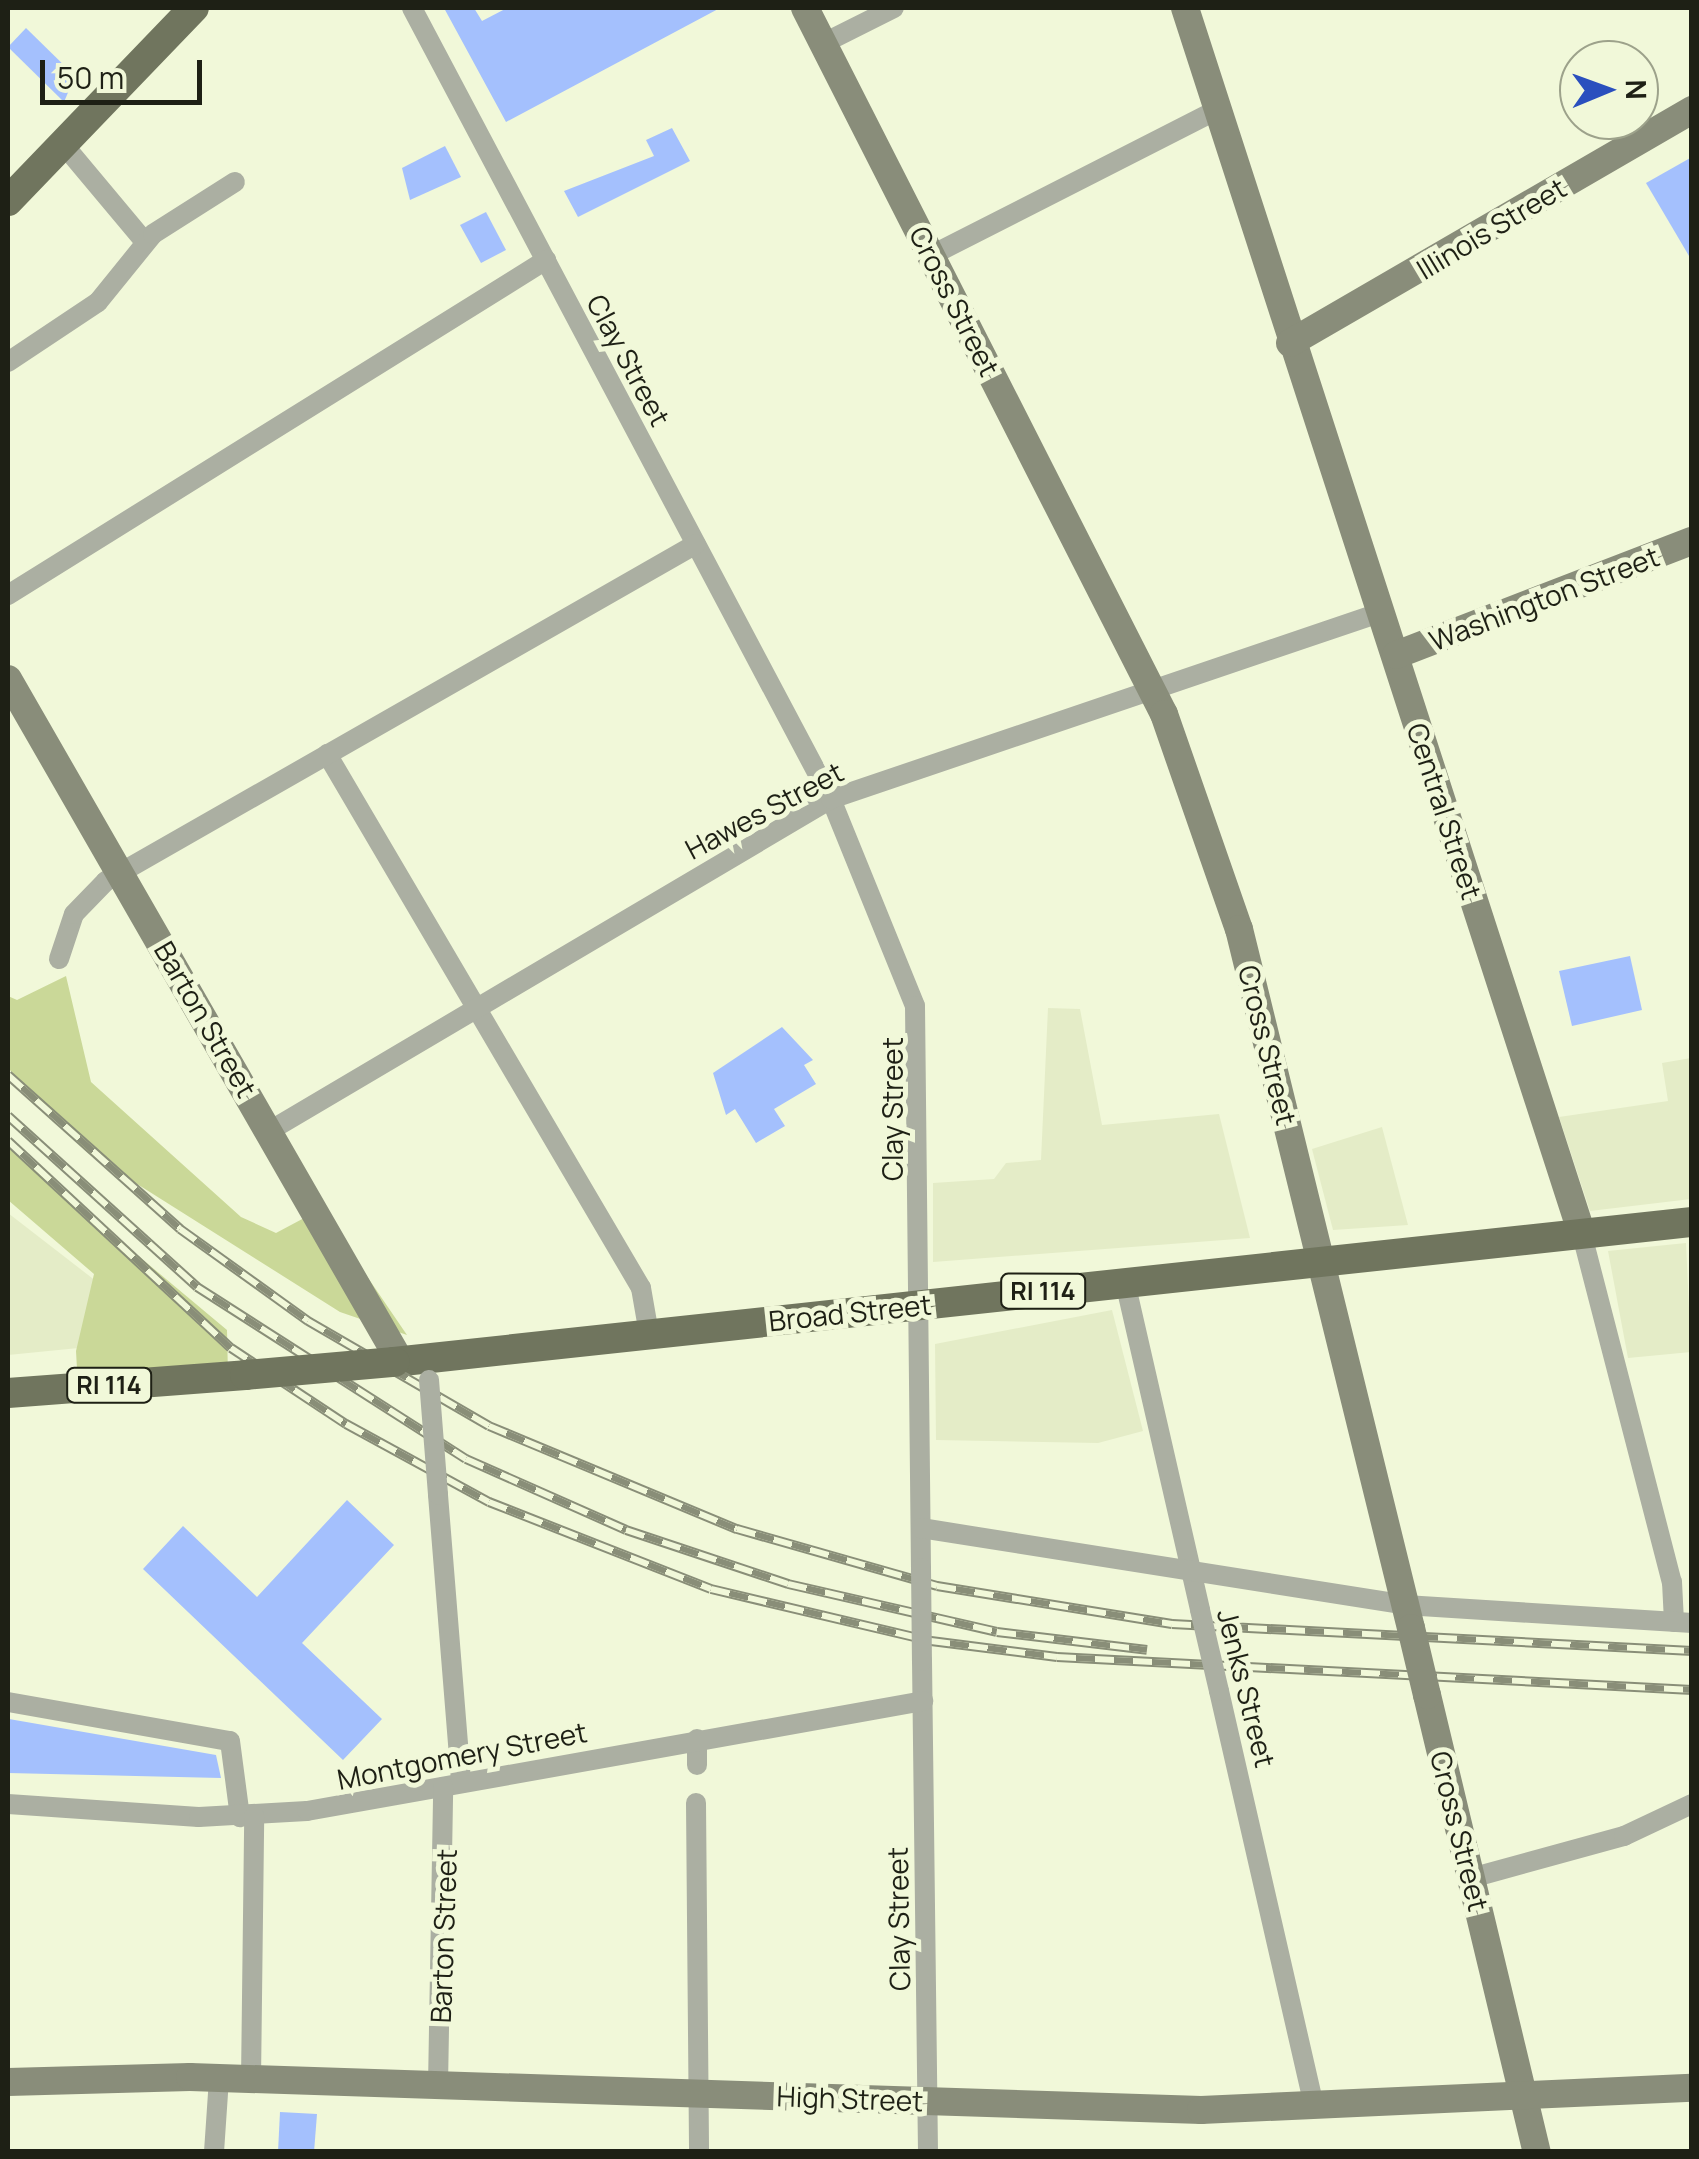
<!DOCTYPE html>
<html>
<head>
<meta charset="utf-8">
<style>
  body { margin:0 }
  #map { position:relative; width:1699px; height:2159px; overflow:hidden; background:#f1f8d9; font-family:Manrope,sans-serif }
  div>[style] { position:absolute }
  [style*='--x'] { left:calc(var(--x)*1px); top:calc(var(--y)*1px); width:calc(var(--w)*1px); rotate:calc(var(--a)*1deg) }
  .built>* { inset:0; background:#e4ecc7 }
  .green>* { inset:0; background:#cad898 }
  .building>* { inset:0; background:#a4c0fd }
  .street>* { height:20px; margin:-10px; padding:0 10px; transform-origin:10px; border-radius:10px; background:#abafa2 }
  .secondary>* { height:28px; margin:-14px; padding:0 14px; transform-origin:14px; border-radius:14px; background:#898d7a }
  .primary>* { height:30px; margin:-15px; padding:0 15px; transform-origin:15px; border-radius:15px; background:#70755e }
  .rail>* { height:10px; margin-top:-5px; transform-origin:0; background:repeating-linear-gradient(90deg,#f1f8d9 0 19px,#898e78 0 38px); box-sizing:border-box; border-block:2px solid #898e78 }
  .street-bridge>* { height:20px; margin:-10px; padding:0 10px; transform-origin:10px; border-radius:10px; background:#abafa2 }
  .secondary-bridge>* { height:28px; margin:-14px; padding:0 14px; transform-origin:14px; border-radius:14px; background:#898d7a }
  .primary-bridge>* { height:30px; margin:-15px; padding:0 15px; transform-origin:15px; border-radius:15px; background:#70755e }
  span { translate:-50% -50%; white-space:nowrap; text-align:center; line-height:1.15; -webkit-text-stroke:10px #f1f8d9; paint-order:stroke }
  .shield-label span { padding:2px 8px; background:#f1f8d9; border:2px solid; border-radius:8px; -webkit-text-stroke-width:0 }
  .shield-label { font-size:25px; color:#1e2015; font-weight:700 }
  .street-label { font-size:28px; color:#1e2015 }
  .frame { position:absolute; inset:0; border:10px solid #1e2015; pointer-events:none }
  .north { position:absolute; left:1559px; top:40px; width:100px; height:100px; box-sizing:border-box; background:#f1f8d9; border:2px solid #9da28b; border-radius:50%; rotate:89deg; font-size:28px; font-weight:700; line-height:40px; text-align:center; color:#1e2015 }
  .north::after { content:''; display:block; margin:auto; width:35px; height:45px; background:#2a4fbe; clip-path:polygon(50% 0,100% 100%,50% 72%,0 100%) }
  .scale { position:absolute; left:40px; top:60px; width:162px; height:45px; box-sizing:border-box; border:5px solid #1e2015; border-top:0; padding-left:12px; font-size:30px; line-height:35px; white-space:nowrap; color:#1e2015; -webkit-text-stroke:8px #f1f8d9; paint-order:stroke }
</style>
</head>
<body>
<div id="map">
  <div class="built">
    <div style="clip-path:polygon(1048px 1008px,1080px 1009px,1102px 1125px,1219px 1114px,1250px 1238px,933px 1262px,933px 1183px,994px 1179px,1006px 1163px,1041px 1160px)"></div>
    <div style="clip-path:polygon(1691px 1058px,1691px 1199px,1590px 1211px,1559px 1117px,1668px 1101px,1662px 1063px)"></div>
    <div style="clip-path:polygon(1382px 1127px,1408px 1225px,1333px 1230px,1312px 1149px)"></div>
    <div style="clip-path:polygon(8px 1213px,123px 1302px,129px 1343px,8px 1355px)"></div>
    <div style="clip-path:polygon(1686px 1243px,1691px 1352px,1628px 1358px,1608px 1251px)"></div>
    <div style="clip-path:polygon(1112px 1310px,1143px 1431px,1098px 1443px,936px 1440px,935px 1344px)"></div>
  </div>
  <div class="green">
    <div style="clip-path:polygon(66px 976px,91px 1082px,241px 1217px,276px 1233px,321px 1209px,407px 1335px,340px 1312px,88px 1153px,8px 1068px,8px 996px,17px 1000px)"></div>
    <div style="clip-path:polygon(8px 1147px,227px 1330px,228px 1375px,78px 1387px,76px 1351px,94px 1274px,8px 1200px)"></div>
  </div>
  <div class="building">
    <div style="clip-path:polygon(444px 8px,474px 8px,482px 21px,507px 8px,720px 8px,506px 122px)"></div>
    <div style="clip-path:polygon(26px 28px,75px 76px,64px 102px,8px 47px)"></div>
    <div style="clip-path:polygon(672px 128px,690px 161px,578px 217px,564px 191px,654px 156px,646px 140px)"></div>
    <div style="clip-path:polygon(445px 146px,461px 177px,410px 200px,402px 168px)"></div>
    <div style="clip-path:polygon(1692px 157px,1692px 261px,1646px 183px)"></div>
    <div style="clip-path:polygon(486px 212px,506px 250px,481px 263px,460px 225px)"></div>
    <div style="clip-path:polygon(1630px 956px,1642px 1010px,1572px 1026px,1559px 971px)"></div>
    <div style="clip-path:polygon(782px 1027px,813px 1060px,804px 1065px,816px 1084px,774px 1109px,785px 1126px,756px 1143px,735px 1109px,726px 1115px,713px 1073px)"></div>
    <div style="clip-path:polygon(347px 1500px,394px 1545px,302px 1643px,382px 1719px,343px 1760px,143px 1569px,183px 1526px,257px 1597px)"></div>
    <div style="clip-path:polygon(9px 1719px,216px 1755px,221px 1778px,8px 1773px)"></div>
    <div style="clip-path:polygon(280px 2112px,317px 2114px,314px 2152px,278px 2152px)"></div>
  </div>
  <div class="street">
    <div style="--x:412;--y:8;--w:895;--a:62.09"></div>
    <div style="--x:831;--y:799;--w:223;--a:67.9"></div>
    <div style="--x:915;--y:1006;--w:562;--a:89.39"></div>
    <div style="--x:824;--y:43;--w:78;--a:-26.6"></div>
    <div style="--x:63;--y:144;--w:128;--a:50.1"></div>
    <div style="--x:932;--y:255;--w:320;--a:-27"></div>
    <div style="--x:8;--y:362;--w:108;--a:-33.7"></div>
    <div style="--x:98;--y:302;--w:87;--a:-51"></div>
    <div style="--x:153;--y:234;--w:97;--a:-32.4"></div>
    <div style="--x:8;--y:595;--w:634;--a:-31.91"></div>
    <div style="--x:327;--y:754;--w:619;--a:59.54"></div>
    <div style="--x:641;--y:1288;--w:47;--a:80.1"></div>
    <div style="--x:59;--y:959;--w:47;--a:-71.6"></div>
    <div style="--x:74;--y:914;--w:46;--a:-45.9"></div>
    <div style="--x:106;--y:881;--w:679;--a:-29.73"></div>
    <div style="--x:271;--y:1130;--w:651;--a:-30.59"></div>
    <div style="--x:831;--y:799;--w:582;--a:-18.75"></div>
    <div style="--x:1581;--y:1231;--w:363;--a:75.5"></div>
    <div style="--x:1672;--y:1582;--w:40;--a:87.1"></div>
    <div style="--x:1125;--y:1282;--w:336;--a:77.1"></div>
    <div style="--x:438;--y:1495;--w:289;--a:85.4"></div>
    <div style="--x:921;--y:1528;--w:490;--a:9"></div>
    <div style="--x:1405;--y:1605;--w:288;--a:3.6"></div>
    <div style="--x:922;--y:1661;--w:491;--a:89.3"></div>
    <div style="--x:1219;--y:1691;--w:426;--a:77.1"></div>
    <div style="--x:8;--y:1702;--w:225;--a:10"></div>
    <div style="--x:230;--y:1741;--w:77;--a:82.5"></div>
    <div style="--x:697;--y:1739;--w:26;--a:90"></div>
    <div style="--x:696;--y:1803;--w:349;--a:89.5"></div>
    <div style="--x:8;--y:1804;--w:191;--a:3.9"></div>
    <div style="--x:199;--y:1817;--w:108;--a:-3.2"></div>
    <div style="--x:307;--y:1811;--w:626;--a:-10.12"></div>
    <div style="--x:1471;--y:1878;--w:159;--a:-15.4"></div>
    <div style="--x:1624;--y:1836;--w:75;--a:-25.2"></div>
    <div style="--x:251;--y:2080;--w:264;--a:-89.3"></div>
    <div style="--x:438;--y:2086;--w:299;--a:-89"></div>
    <div style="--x:214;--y:2152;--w:73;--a:-86.1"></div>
  </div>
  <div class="secondary">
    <div style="--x:805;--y:8;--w:792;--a:63.05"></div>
    <div style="--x:1164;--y:714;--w:228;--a:70.8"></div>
    <div style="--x:1239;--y:929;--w:720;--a:76.18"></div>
    <div style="--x:1185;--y:8;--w:1286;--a:72.06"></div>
    <div style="--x:1290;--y:343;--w:465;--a:-30.1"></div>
    <div style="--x:1396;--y:655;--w:317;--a:-21.1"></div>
    <div style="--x:8;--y:679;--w:787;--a:60.11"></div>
    <div style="--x:1427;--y:1695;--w:470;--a:76.5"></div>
    <div style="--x:8;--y:2082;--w:182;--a:-1.6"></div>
    <div style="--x:190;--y:2077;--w:1012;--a:1.87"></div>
    <div style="--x:1201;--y:2110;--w:491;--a:-2.6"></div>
  </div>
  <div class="primary">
    <div style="--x:8;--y:201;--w:268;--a:-46.1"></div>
    <div style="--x:394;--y:1362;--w:1306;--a:-6.16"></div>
    <div style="--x:8;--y:1393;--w:238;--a:-4.3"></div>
  </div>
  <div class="rail">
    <div style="--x:8;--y:1075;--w:231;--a:41.8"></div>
    <div style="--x:180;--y:1229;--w:158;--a:35.7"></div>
    <div style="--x:308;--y:1321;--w:209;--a:30.1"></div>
    <div style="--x:489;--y:1426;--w:269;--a:22.6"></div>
    <div style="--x:737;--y:1529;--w:208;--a:15.9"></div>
    <div style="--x:937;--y:1586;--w:238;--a:9.2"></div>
    <div style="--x:1172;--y:1624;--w:521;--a:2.97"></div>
    <div style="--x:8;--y:1116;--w:255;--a:42.1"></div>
    <div style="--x:197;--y:1287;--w:319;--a:32.6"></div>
    <div style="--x:466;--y:1459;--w:175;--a:23.9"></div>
    <div style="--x:626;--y:1530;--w:171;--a:18.4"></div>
    <div style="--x:788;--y:1584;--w:214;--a:12.9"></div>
    <div style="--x:997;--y:1632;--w:151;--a:6.8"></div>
    <div style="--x:8;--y:1141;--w:304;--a:42.9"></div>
    <div style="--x:231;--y:1348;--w:138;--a:33.5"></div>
    <div style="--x:346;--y:1424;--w:163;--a:28.6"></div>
    <div style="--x:489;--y:1502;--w:238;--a:21.4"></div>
    <div style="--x:711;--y:1589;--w:226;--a:13.3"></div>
    <div style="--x:931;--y:1641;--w:127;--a:7.2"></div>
    <div style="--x:1057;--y:1657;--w:636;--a:2.97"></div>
  </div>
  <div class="street-bridge">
    <div style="--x:429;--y:1380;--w:115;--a:85.5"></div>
    <div style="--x:921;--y:1568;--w:93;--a:89.4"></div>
    <div style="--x:1200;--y:1610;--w:83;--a:76.8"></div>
  </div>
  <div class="secondary-bridge">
    <div style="--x:1411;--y:1628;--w:69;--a:76.6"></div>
  </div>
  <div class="primary-bridge">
    <div style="--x:245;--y:1375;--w:150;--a:-5"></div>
  </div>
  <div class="shield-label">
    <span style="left:1043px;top:1291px">RI 114</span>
    <span style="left:109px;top:1385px">RI 114</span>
  </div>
  <div class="street-label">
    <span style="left:1491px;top:228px;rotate:-31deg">Illinois Street</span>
    <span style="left:955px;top:301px;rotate:63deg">Cross Street</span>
    <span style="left:629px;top:360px;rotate:62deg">Clay Street</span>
    <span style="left:1544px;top:598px;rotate:-21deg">Washington Street</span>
    <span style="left:764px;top:810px;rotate:-28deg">Hawes Street</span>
    <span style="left:1445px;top:811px;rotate:72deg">Central Street</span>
    <span style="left:206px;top:1019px;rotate:60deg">Barton Street</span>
    <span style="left:1268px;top:1045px;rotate:76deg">Cross Street</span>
    <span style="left:892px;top:1109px;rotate:-90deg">Clay Street</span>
    <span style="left:850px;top:1312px;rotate:-6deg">Broad Street</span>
    <span style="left:1247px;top:1688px;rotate:76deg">Jenks Street</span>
    <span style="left:462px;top:1755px;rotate:-11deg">Montgomery Street</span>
    <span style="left:1460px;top:1831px;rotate:76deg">Cross Street</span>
    <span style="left:898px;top:1919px;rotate:-91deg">Clay Street</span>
    <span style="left:443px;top:1936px;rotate:-88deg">Barton Street</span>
    <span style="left:850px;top:2098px;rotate:2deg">High Street</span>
  </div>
  <div class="frame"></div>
  <div class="north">N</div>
  <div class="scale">50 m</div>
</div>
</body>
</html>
